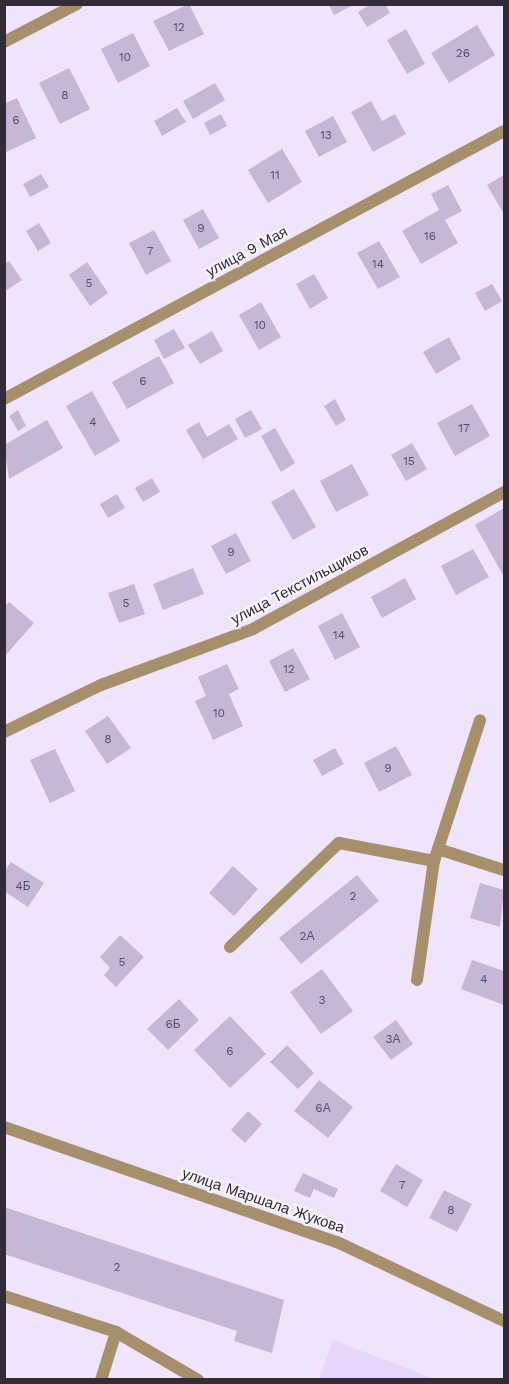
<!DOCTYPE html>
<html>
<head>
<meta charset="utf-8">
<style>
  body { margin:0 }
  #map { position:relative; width:509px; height:1384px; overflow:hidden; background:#f0e4fd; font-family:"Work Sans",sans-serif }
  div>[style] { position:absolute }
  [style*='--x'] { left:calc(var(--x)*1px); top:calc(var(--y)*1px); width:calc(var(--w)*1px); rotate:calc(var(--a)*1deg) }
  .built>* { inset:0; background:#e8d5fb }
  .building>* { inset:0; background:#c5b7d5 }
  .service>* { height:12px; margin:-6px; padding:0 6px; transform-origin:6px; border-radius:6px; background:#a6906b }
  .minor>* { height:12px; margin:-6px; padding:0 6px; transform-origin:6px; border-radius:6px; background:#a6906b }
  span { translate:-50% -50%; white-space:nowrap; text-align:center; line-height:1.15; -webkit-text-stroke:4.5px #f8f5fc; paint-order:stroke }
  .number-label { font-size:12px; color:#574f5f }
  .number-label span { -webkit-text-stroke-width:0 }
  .street-label { font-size:15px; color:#322c38 }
  .frame { position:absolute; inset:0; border:6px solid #322c38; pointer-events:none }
</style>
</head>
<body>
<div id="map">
  <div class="built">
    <div style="clip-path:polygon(333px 1340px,435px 1379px,319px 1379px)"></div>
  </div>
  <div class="building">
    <div style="clip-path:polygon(189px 4px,204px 34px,169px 51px,153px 21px)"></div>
    <div style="clip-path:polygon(371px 4px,385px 4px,390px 13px,367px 27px,358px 12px)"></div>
    <div style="clip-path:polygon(329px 5px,350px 5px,351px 6px,334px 15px)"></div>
    <div style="clip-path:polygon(477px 25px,495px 55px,449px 83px,431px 53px)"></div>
    <div style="clip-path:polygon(406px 29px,425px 64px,407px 74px,387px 40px)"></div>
    <div style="clip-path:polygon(133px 33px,150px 66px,118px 83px,101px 49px)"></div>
    <div style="clip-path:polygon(69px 68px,90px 109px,60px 124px,39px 83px)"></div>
    <div style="clip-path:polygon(215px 83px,225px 100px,193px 119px,183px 101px)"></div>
    <div style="clip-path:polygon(17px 98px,36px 138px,4px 153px,4px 104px)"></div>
    <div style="clip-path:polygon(371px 101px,382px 121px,395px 114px,406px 134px,373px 152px,351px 112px)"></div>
    <div style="clip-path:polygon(177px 108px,186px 122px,162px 136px,154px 121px)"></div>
    <div style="clip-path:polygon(221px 114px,227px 126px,210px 135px,204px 123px)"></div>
    <div style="clip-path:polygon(333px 116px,347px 142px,319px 157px,305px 131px)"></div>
    <div style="clip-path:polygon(282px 149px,302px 182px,268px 203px,248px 170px)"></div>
    <div style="clip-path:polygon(41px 174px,49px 187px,30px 197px,23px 184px)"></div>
    <div style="clip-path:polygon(504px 175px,504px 214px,487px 185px)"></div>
    <div style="clip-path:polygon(448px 185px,462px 211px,445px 220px,458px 243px,421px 264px,402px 231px,439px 210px,431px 194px)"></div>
    <div style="clip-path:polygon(203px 209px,219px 238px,199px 249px,183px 220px)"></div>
    <div style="clip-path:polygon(39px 223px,51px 243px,38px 251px,26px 231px)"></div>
    <div style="clip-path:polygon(154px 230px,171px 261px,146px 275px,129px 243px)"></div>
    <div style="clip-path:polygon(379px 241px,400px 277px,378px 289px,357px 253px)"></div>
    <div style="clip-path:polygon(9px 261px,22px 280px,4px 292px,4px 264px)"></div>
    <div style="clip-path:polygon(87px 262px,108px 293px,90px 306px,69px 275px)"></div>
    <div style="clip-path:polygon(314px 274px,328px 298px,310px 309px,296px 284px)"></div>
    <div style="clip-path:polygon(492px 284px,502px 301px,485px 311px,475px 293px)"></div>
    <div style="clip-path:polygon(261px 302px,281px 337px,259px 350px,239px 315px)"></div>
    <div style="clip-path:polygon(174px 329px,185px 348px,164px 359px,154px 340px)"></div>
    <div style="clip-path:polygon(212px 331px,223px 351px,200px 364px,188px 345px)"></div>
    <div style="clip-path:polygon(449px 337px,461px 359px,436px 374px,423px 352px)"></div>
    <div style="clip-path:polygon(159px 356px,174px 383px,127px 409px,112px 382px)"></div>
    <div style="clip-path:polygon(92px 391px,120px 441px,95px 456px,66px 406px)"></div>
    <div style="clip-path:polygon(335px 399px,346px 420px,336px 426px,324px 406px)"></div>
    <div style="clip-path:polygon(472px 404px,490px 436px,455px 456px,437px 423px)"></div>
    <div style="clip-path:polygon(18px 410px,26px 426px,18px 431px,9px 416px)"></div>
    <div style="clip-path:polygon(251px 410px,262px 429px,245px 438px,235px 419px)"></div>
    <div style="clip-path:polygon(47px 420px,63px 448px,9px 479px,4px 445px)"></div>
    <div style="clip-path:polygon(199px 422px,207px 437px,229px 424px,238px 439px,203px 459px,186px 430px)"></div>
    <div style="clip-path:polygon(275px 428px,295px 463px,281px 472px,261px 436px)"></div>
    <div style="clip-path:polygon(412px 443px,427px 469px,406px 481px,391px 455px)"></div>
    <div style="clip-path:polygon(352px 464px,369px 495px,336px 512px,320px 481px)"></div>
    <div style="clip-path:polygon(152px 478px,160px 492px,143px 502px,135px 488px)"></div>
    <div style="clip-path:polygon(294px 489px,316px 527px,293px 540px,271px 502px)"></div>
    <div style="clip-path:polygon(117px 494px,125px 508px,108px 518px,100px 504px)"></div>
    <div style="clip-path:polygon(504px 508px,504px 577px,475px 525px)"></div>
    <div style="clip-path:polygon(236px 533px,251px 561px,226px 574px,211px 546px)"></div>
    <div style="clip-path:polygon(473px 549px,489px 577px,456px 595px,441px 566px)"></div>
    <div style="clip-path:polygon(193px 568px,204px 594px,163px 610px,153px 584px)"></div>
    <div style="clip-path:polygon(405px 578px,416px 599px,382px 618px,371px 597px)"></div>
    <div style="clip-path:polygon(134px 584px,145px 614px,119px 623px,108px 593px)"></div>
    <div style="clip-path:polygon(9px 602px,34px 623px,4px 657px,4px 608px)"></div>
    <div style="clip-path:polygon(342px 613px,360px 647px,335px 660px,318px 626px)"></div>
    <div style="clip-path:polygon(293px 648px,310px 679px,285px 692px,269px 661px)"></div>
    <div style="clip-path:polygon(227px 664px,239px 689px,229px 694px,243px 726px,213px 740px,195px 701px,206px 696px,198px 677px)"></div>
    <div style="clip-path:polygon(108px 716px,131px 748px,107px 764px,85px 731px)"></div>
    <div style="clip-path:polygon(396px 746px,412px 775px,379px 792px,364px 763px)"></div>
    <div style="clip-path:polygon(335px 748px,344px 764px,322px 776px,313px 760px)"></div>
    <div style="clip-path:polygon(55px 749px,75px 791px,50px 803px,30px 760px)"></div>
    <div style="clip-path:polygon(11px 862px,44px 883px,28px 907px,4px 891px,4px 872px)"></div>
    <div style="clip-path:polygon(233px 866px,258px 889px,234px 916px,209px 893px)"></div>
    <div style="clip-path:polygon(357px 875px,379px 901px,301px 964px,279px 938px)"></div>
    <div style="clip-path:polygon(480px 883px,504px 890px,500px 927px,470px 918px)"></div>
    <div style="clip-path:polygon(120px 935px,144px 957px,116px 987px,104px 975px,110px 968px,100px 957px)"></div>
    <div style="clip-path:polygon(472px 960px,504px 971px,504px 1005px,461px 989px)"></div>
    <div style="clip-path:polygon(322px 969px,353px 1011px,321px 1034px,290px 992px)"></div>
    <div style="clip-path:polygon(179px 999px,199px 1020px,168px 1050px,147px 1029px)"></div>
    <div style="clip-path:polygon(230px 1016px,266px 1054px,230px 1088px,194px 1050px)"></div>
    <div style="clip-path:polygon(396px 1020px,413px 1044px,391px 1060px,373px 1037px)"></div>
    <div style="clip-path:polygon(287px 1045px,314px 1073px,298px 1089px,270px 1062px)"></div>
    <div style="clip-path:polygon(319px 1080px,353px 1107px,328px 1138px,294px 1111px)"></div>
    <div style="clip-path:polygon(248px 1111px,262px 1124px,245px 1143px,231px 1130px)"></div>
    <div style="clip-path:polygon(396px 1164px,423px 1180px,407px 1207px,380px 1191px)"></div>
    <div style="clip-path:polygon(303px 1173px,338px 1189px,334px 1198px,314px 1189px,310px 1198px,294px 1191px)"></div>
    <div style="clip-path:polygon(444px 1190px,472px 1204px,457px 1232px,429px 1218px)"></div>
    <div style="clip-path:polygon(4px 1207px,284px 1300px,272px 1353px,234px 1341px,237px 1331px,4px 1254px)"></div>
  </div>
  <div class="service">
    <div style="--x:230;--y:947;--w:151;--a:-43.7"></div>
    <div style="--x:339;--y:843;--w:97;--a:10.7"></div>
    <div style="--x:417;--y:980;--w:120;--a:-81.9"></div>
    <div style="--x:434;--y:861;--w:148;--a:-71.9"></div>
    <div style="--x:4;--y:1296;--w:118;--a:17.8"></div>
    <div style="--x:101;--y:1380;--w:50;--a:-72.6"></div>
    <div style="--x:116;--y:1332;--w:95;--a:30.3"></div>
  </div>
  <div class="minor">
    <div style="--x:4;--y:42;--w:82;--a:-27.5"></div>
    <div style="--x:4;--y:399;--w:567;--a:-28.19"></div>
    <div style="--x:4;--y:732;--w:108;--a:-25.9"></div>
    <div style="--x:101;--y:685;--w:162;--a:-20.2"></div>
    <div style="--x:253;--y:629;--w:286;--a:-28.6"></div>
    <div style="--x:438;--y:849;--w:69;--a:17.7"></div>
    <div style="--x:4;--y:1127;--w:352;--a:19.1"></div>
    <div style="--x:337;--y:1242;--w:185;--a:25.3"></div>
  </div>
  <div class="number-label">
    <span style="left:179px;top:28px">12</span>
    <span style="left:463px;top:54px">26</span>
    <span style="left:125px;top:58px">10</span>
    <span style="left:65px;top:96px">8</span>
    <span style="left:16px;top:121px">6</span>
    <span style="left:326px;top:136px">13</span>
    <span style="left:275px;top:176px">11</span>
    <span style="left:201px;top:229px">9</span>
    <span style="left:430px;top:237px">16</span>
    <span style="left:150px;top:252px">7</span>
    <span style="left:378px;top:265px">14</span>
    <span style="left:89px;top:284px">5</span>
    <span style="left:260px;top:326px">10</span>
    <span style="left:143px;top:382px">6</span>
    <span style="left:93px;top:423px">4</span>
    <span style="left:464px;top:429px">17</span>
    <span style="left:409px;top:462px">15</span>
    <span style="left:231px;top:553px">9</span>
    <span style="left:126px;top:604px">5</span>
    <span style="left:339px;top:636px">14</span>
    <span style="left:289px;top:670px">12</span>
    <span style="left:219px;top:714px">10</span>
    <span style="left:108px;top:740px">8</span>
    <span style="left:388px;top:769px">9</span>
    <span style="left:23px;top:887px">4Б</span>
    <span style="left:353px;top:897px">2</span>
    <span style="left:307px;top:937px">2А</span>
    <span style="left:122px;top:963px">5</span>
    <span style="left:484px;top:980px">4</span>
    <span style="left:322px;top:1001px">3</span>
    <span style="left:173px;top:1025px">6Б</span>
    <span style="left:393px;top:1040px">3А</span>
    <span style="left:230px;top:1052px">6</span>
    <span style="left:323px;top:1109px">6А</span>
    <span style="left:402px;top:1186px">7</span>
    <span style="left:451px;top:1211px">8</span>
    <span style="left:117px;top:1268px">2</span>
  </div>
  <div class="street-label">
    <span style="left:247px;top:252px;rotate:-28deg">улица 9 Мая</span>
    <span style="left:300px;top:585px;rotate:-28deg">улица Текстильщиков</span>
    <span style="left:263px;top:1201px;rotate:19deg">улица Маршала Жукова</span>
  </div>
  <div class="frame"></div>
</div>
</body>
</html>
